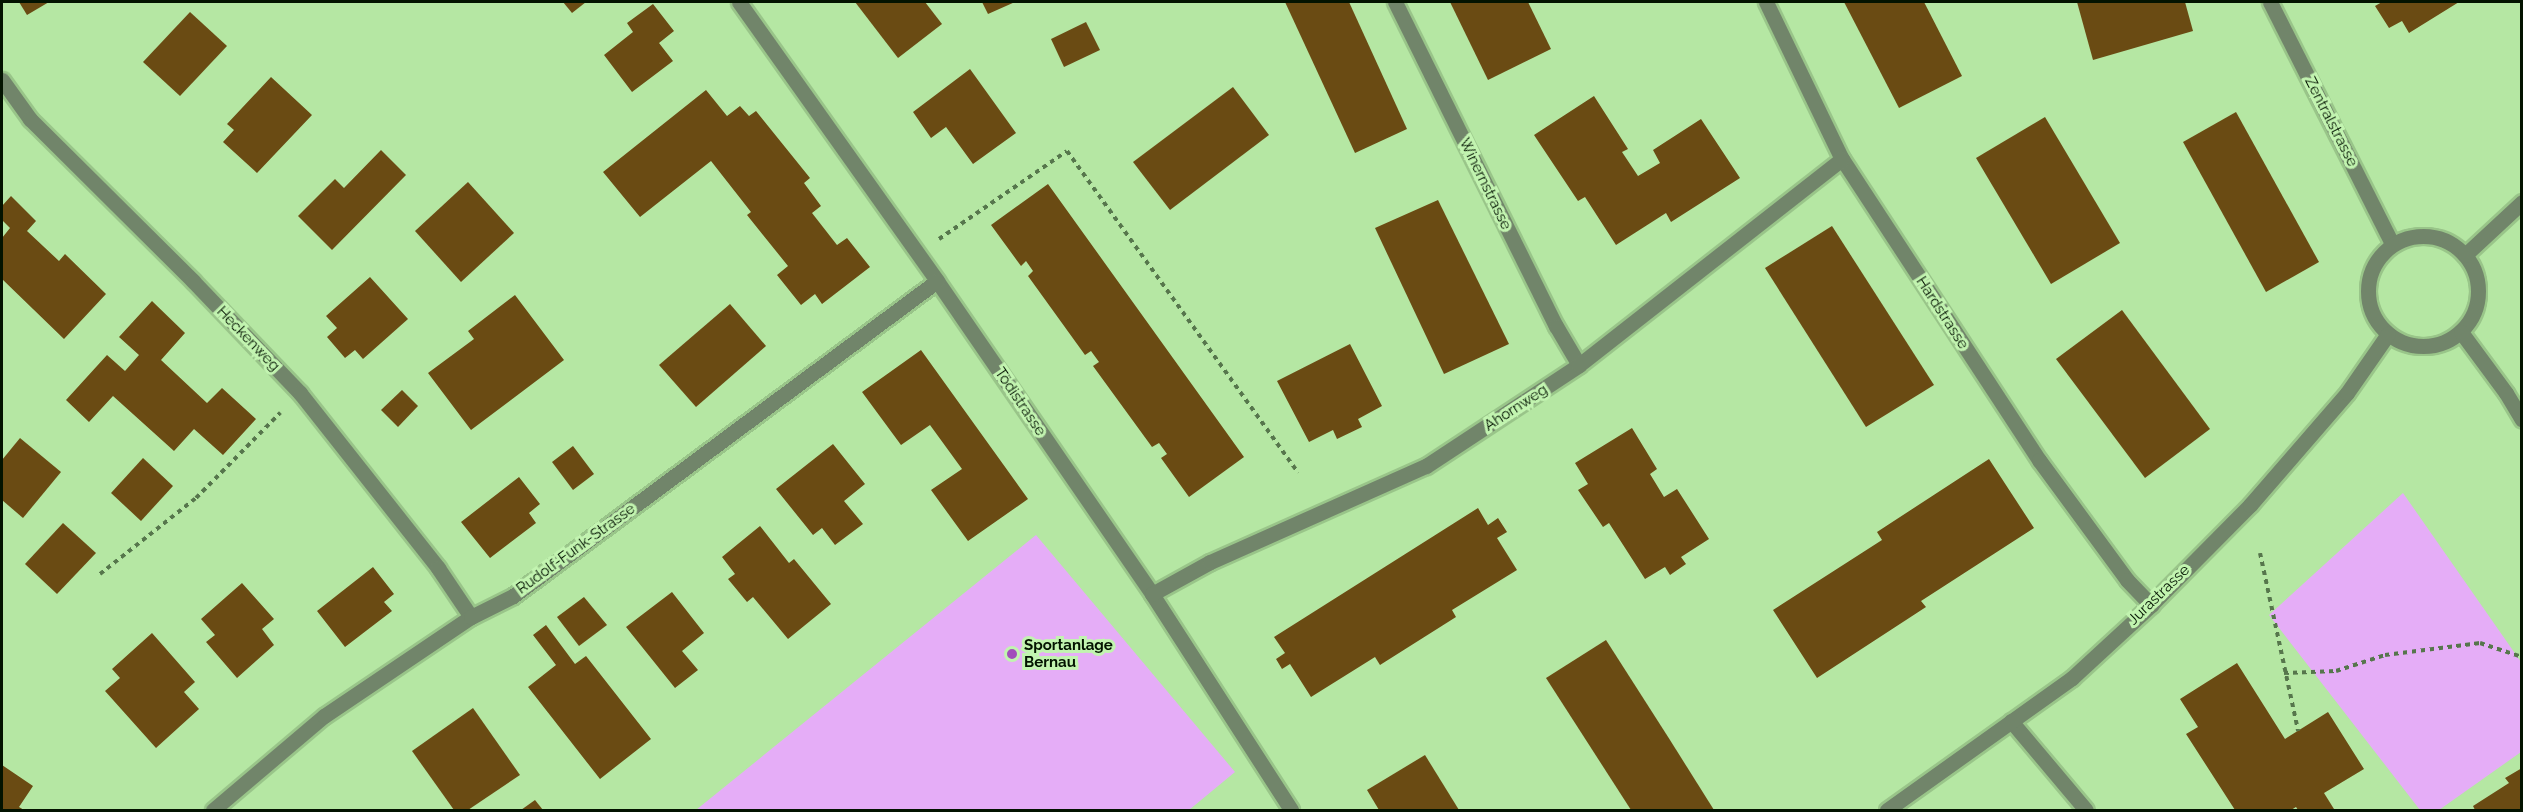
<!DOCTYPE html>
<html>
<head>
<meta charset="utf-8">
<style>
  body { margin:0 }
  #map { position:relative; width:2523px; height:812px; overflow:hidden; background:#b5e7a3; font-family:Raleway,sans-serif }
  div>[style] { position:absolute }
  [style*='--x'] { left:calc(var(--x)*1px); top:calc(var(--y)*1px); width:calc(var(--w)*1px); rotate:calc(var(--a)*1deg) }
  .green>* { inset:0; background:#e5adf7 }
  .building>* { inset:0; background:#6a4b13 }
  .path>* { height:4px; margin-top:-2px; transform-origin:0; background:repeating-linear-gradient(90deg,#56764c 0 4.5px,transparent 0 9px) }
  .roads { filter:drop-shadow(2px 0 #99c589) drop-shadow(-2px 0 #99c589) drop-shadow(0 2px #99c589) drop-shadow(0 -2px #99c589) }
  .minor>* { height:15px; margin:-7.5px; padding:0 7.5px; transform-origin:7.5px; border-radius:7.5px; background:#71856a }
  .minor>.ring { margin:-7.5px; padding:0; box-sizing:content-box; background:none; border:15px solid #71856a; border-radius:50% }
  .dots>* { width:16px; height:16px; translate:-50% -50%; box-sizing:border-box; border:3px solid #c2f4b0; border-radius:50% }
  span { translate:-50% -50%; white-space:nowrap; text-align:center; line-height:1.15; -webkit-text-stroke:6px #c2f4b0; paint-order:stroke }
  .street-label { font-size:15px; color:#031300 }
  .poi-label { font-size:15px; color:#031300; font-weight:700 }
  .left { translate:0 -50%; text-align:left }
  .frame { position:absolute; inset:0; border:3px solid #031300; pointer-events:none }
</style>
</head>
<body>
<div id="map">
  <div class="green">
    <div style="clip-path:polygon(2403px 493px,2521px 662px,2521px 752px,2439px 810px,2420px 810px,2269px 615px)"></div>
    <div style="clip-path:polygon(1036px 535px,1235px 772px,1189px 810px,696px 810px)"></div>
  </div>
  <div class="building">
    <div style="clip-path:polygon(19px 2px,49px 2px,27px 15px)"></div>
    <div style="clip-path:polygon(563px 2px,586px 2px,572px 13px)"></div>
    <div style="clip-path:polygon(855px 2px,925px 2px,942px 24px,898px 58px)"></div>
    <div style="clip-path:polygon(982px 2px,1015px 2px,988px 14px)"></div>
    <div style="clip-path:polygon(1285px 2px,1349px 2px,1407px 129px,1355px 153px)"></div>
    <div style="clip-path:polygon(1450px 2px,1528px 2px,1551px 49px,1488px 80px)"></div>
    <div style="clip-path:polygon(1844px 2px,1924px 2px,1962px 76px,1899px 108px)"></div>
    <div style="clip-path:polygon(2077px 2px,2185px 2px,2193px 31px,2093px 60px)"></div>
    <div style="clip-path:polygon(2382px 2px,2459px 2px,2409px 33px,2402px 21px,2389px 28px,2375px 6px)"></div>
    <div style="clip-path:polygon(653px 4px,674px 31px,659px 43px,673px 61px,632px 92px,604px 55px,633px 32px,627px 23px)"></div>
    <div style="clip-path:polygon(190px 12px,227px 46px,180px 96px,143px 62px)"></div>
    <div style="clip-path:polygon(1086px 22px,1100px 50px,1064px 67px,1051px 39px)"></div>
    <div style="clip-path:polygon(970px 69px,1016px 133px,973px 164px,946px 127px,931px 138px,913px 112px)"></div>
    <div style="clip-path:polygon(271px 77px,312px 115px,257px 173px,223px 142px,234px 130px,227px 124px)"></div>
    <div style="clip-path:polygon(1233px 87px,1269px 135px,1170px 210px,1133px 162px)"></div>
    <div style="clip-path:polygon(706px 90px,727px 116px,740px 106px,749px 116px,756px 111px,810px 178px,804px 183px,821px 206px,812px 213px,837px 245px,847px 238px,870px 267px,822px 304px,815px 294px,801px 305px,777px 275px,788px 266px,747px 215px,751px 212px,711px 161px,640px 217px,603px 172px)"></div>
    <div style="clip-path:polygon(1594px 96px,1628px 149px,1622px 152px,1638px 176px,1660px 163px,1653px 150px,1701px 119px,1740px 178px,1671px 222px,1666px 213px,1616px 245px,1585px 197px,1578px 201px,1534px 135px)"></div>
    <div style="clip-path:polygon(2236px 112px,2319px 262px,2266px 292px,2183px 142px)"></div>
    <div style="clip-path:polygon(2045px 117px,2120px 243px,2051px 284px,1976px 158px)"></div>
    <div style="clip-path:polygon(381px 150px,406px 175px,332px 250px,298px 216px,335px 179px,344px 188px)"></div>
    <div style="clip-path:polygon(468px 182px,514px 233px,461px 282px,415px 231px)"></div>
    <div style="clip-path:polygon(1048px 184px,1244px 457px,1189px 497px,1161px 458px,1167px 454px,1159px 443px,1152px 447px,1093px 366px,1099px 362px,1091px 351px,1085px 355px,1028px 276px,1033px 271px,1026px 261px,1021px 266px,991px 225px)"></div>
    <div style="clip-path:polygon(11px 196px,36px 221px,27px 231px,59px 261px,65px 254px,106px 294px,64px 339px,2px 279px,2px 238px,10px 228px,2px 220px,2px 206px)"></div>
    <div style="clip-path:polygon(1438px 200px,1509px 344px,1444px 374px,1375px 228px)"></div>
    <div style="clip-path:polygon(1832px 226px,1934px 385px,1866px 427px,1765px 268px)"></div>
    <div style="clip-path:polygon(370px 277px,408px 319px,363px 359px,355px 350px,345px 358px,327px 337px,337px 328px,326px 316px)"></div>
    <div style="clip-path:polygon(515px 295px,564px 360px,471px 430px,428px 373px,474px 339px,468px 331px)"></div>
    <div style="clip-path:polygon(152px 301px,185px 333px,161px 360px,207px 403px,222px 388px,256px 419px,223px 455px,194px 429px,174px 451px,113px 396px,89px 422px,66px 400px,107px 355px,125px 371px,139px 355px,119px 337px)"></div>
    <div style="clip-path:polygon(730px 304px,766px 346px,696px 407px,659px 365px)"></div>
    <div style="clip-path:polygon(2122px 310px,2210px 429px,2145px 478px,2056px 359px)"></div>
    <div style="clip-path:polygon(1350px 344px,1382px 406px,1358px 419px,1362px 427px,1337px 439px,1333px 430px,1309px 442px,1277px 381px)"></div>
    <div style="clip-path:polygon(921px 350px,1028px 499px,968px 541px,931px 490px,962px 469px,930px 425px,901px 445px,862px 392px)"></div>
    <div style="clip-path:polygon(402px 390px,418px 406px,398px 427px,381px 410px)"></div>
    <div style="clip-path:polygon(1632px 428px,1657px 469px,1650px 474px,1664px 497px,1677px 489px,1709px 539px,1681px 557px,1686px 564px,1670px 575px,1665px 567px,1645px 579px,1609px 523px,1603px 527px,1578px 490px,1588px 484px,1575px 463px)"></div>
    <div style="clip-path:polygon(20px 438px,61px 472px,23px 518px,2px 500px,2px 460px)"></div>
    <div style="clip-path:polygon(833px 444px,865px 484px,844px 501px,863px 524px,835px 545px,822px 528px,813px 535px,776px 489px)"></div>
    <div style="clip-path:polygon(573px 446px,594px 474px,573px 490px,552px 462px)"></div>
    <div style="clip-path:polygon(143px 458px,173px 486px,141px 521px,111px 493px)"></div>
    <div style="clip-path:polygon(1989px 459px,2034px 528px,1921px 601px,1926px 607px,1817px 678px,1773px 610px,1882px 540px,1877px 532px)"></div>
    <div style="clip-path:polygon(519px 477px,540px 504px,529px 513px,536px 523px,490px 558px,461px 522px)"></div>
    <div style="clip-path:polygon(1478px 508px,1488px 525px,1498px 518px,1507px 532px,1497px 538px,1517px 570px,1452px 610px,1456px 617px,1380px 665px,1375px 657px,1311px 697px,1290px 664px,1282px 669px,1276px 659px,1285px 653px,1274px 637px)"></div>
    <div style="clip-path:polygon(63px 523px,96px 553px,57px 594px,25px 564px)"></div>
    <div style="clip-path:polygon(760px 526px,789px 563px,794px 559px,831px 604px,788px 639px,753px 597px,747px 602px,728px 579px,735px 574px,722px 557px)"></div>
    <div style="clip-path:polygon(373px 567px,394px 594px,384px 602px,392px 611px,345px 647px,317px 611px)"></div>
    <div style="clip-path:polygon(242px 583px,274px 619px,262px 629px,274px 645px,237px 678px,206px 642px,215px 635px,201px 619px)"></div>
    <div style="clip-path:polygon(672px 592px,704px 633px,682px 651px,698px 670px,675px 688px,626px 627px)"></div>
    <div style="clip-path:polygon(584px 597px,607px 625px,579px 646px,557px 617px)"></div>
    <div style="clip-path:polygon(546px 625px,575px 664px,586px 656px,651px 739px,600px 779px,528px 687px,556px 665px,533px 635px)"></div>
    <div style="clip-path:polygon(152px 633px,195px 682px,184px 692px,199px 709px,156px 748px,105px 691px,120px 678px,112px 669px)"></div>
    <div style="clip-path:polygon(1606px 640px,1670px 740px,1714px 810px,1631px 810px,1546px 678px)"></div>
    <div style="clip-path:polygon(2237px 663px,2285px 739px,2328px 712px,2364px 769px,2324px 793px,2334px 809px,2298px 810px,2296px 807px,2291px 810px,2235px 810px,2186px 734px,2198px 727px,2180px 699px)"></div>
    <div style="clip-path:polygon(473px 708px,520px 775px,468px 810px,454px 810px,412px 751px)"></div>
    <div style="clip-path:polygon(1425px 755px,1459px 810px,1379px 810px,1367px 790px)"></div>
    <div style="clip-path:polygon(2px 765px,33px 786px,19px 807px,24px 810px,2px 810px)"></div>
    <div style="clip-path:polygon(2522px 768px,2522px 810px,2475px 810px,2473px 806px,2509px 783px,2505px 778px)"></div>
    <div style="clip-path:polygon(535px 800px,543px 810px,521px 810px)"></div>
  </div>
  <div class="path">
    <div style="--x:939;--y:239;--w:155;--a:-34.5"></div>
    <div style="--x:1067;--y:151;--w:396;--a:54.3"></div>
    <div style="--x:2260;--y:553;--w:182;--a:77.9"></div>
    <div style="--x:100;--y:574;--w:122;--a:-38.4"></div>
    <div style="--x:196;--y:498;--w:120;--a:-45.3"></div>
    <div style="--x:2284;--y:673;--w:52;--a:-2.2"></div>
    <div style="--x:2336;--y:671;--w:52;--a:-18.1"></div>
    <div style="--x:2385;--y:655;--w:96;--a:-7.2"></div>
    <div style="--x:2480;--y:643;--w:44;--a:18.4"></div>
  </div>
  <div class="roads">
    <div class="minor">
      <div style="--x:739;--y:2;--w:342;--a:54.6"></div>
      <div style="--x:937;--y:281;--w:380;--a:55.5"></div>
      <div style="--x:1152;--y:594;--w:257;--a:57.2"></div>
      <div style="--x:1395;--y:2;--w:362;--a:63.6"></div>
      <div style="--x:1556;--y:326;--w:45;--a:59.5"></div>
      <div style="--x:1766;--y:2;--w:174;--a:64.2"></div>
      <div style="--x:1842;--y:159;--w:360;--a:56.8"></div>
      <div style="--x:2039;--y:460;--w:149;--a:53.7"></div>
      <div style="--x:2127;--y:580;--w:35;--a:46"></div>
      <div style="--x:2270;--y:2;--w:271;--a:63.2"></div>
      <div style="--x:2;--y:80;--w:48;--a:54.3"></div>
      <div style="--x:30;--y:119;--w:230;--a:44.8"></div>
      <div style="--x:193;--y:281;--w:155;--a:46.3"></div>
      <div style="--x:300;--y:393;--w:223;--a:51.7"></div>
      <div style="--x:438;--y:568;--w:59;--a:56"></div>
      <div class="ring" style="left:2368px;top:236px;width:95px;height:95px"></div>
      <div style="--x:2465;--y:255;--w:78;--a:-42.9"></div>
      <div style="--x:2461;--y:332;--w:76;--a:53.6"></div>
      <div style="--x:2506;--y:393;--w:31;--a:59"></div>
      <div style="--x:1152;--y:594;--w:66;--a:-28.9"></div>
      <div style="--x:1210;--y:562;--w:236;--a:-24"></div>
      <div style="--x:1426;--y:466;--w:183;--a:-33.4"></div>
      <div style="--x:1579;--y:365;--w:334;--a:-38.1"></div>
      <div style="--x:2011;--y:721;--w:116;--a:49.9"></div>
      <div style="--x:213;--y:810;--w:145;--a:-40.3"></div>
      <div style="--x:324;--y:716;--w:177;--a:-34"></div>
      <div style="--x:471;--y:617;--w:47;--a:-26.6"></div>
      <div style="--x:513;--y:596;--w:528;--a:-36.61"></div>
      <div style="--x:1887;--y:810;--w:227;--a:-35.5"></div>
      <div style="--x:2072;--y:678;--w:108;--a:-42.7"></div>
      <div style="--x:2151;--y:605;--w:141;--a:-45.3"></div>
      <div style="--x:2250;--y:505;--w:148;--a:-49.1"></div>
      <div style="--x:2347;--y:393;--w:72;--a:-55.2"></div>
    </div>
  </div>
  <div class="dots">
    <div style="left:1012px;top:654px;background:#a24dbb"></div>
  </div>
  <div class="street-label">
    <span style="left:2331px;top:122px;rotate:63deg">Zentralstrasse</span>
    <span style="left:1485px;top:184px;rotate:64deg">Winernstrasse</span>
    <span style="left:1942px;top:313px;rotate:57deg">Hardstrasse</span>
    <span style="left:248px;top:339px;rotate:46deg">Heckenweg</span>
    <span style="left:1020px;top:402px;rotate:56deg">Tödistrasse</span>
    <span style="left:1516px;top:408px;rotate:-33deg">Ahornweg</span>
    <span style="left:576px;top:549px;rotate:-36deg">Rudolf-Funk-Strasse</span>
    <span style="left:2159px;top:595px;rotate:-44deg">Jurastrasse</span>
  </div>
  <div class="poi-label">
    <span class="left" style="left:1024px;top:654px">Sportanlage<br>Bernau</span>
  </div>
  <div class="frame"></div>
</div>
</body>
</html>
